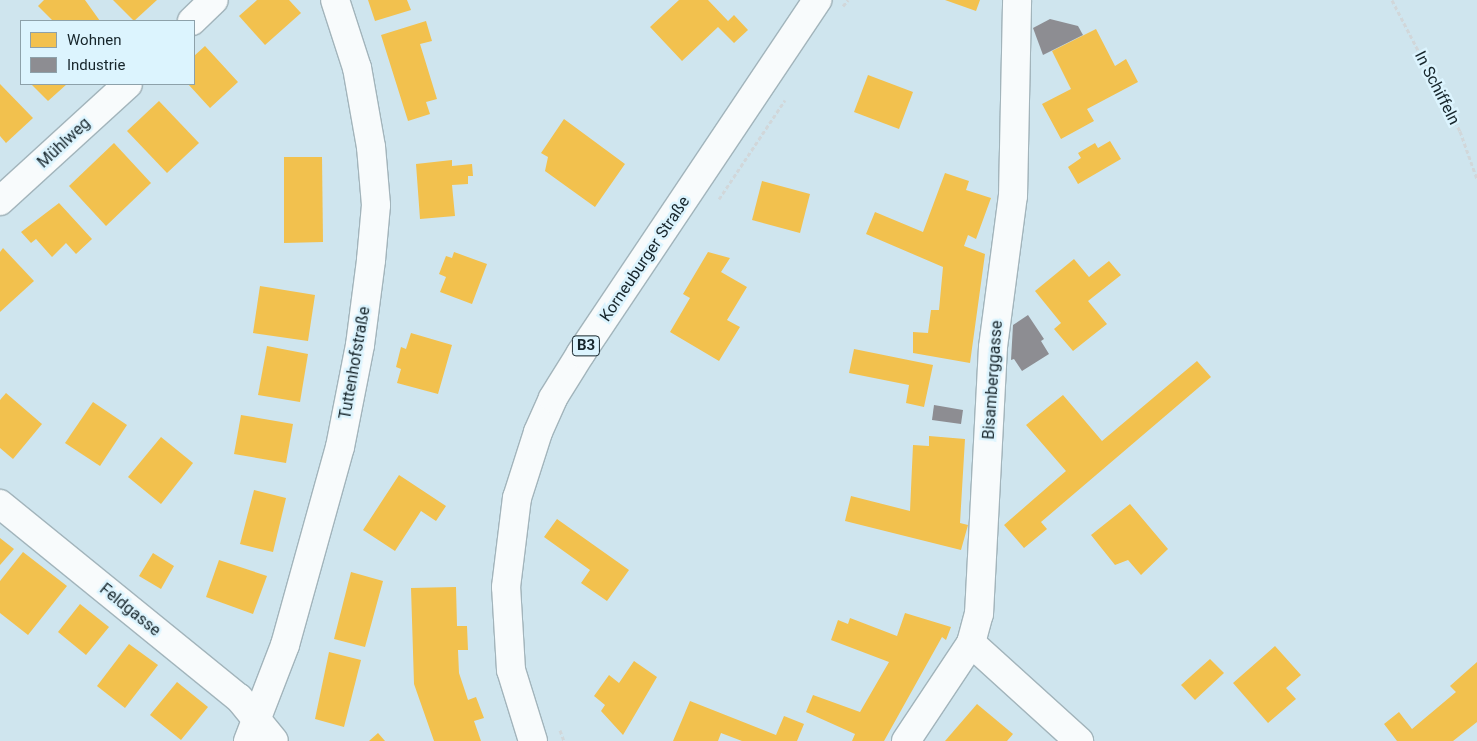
<!DOCTYPE html>
<html>
<head>
<meta charset="utf-8">
<style>
  body { margin:0 }
  #map { position:relative; width:1477px; height:741px; overflow:hidden; background:#cfe5ee; font-family:Roboto,sans-serif }
  div>[style] { position:absolute }
  [style*='--x'] { left:calc(var(--x)*1px); top:calc(var(--y)*1px); width:calc(var(--w)*1px); rotate:calc(var(--a)*1deg) }
  .homes>* { inset:0; background:#f2c14e }
  .industry>* { inset:0; background:#8d8d92 }
  .path>* { height:3px; margin-top:-1.5px; transform-origin:0; background:repeating-linear-gradient(90deg,#d1d7da 0 4px,transparent 0 6.5px) }
  .roads { filter:drop-shadow(1px 0 #a2b4bb) drop-shadow(-1px 0 #a2b4bb) drop-shadow(0 1px #a2b4bb) drop-shadow(0 -1px #a2b4bb) }
  .minor>* { height:28px; margin:-14px; padding:0 14px; transform-origin:14px; border-radius:14px; background:#f8fbfc }
  .primary>* { height:28px; margin:-14px; padding:0 14px; transform-origin:14px; border-radius:14px; background:#f8fbfc }
  span { translate:-50% -50%; white-space:nowrap; text-align:center; line-height:1.15; -webkit-text-stroke:5px #dcf4fe; paint-order:stroke }
  .shield-label span { padding:1px 4px; background:#dcf4fe; border:1px solid; border-radius:4px; -webkit-text-stroke-width:0 }
  .shield-label { font-size:15px; color:#16252b; font-weight:700 }
  .street-label { font-size:16px; color:#16252b }
  .legend { position:absolute; left:20px; top:20px; width:175px; height:65px; box-sizing:border-box; background:#dcf4fe; border:1px solid #8da1aa; margin:0; padding:6px 9px; list-style:none; font-size:15px; color:#16252b }
  .legend li { display:flex; align-items:center; gap:10px; height:25px }
  .legend b { width:25px; border:1px solid #8da1aa }
</style>
</head>
<body>
<div id="map">
  <div class="homes">
    <div style="clip-path:polygon(44px 0,85px 0,100px 21px,53px 21px,38px 6px)"></div>
    <div style="clip-path:polygon(113px 0,157px 0,134px 21px)"></div>
    <div style="clip-path:polygon(257px 0,289px 0,301px 13px,265px 45px,239px 16px)"></div>
    <div style="clip-path:polygon(368px 0,407px 0,411px 10px,375px 21px)"></div>
    <div style="clip-path:polygon(679px 0,708px 0,728px 21px,734px 15px,748px 30px,734px 43px,718px 27px,682px 61px,650px 27px)"></div>
    <div style="clip-path:polygon(945px 0,980px 0,976px 11px)"></div>
    <div style="clip-path:polygon(426px 21px,432px 41px,420px 44px,437px 99px,426px 102px,430px 114px,408px 121px,381px 35px)"></div>
    <div style="clip-path:polygon(1096px 29px,1115px 66px,1126px 59px,1138px 82px,1087px 109px,1094px 121px,1061px 139px,1042px 104px,1071px 89px,1052px 51px)"></div>
    <div style="clip-path:polygon(205px 46px,238px 82px,210px 108px,188px 84px,194px 84px,194px 56px)"></div>
    <div style="clip-path:polygon(868px 75px,913px 92px,899px 129px,854px 112px)"></div>
    <div style="clip-path:polygon(0 84px,33px 118px,6px 143px,0 136px)"></div>
    <div style="clip-path:polygon(31px 84px,67px 84px,48px 101px)"></div>
    <div style="clip-path:polygon(159px 101px,199px 143px,167px 173px,127px 131px)"></div>
    <div style="clip-path:polygon(564px 119px,625px 164px,595px 207px,545px 171px,548px 157px,541px 153px)"></div>
    <div style="clip-path:polygon(1110px 141px,1121px 159px,1078px 184px,1068px 167px,1081px 158px,1078px 153px,1095px 143px,1098px 148px)"></div>
    <div style="clip-path:polygon(114px 143px,151px 183px,106px 226px,69px 186px)"></div>
    <div style="clip-path:polygon(284px 157px,322px 157px,323px 242px,284px 243px)"></div>
    <div style="clip-path:polygon(452px 160px,452px 166px,472px 164px,473px 176px,468px 176px,468px 184px,452px 185px,455px 216px,420px 219px,416px 164px)"></div>
    <div style="clip-path:polygon(945px 173px,969px 181px,966px 190px,991px 198px,976px 239px,968px 235px,964px 246px,985px 254px,970px 363px,913px 353px,913px 332px,928px 333px,931px 310px,939px 310px,943px 267px,866px 234px,875px 212px,923px 232px)"></div>
    <div style="clip-path:polygon(762px 181px,810px 194px,800px 233px,752px 220px)"></div>
    <div style="clip-path:polygon(59px 203px,92px 239px,76px 254px,66px 243px,52px 257px,36px 239px,31px 243px,21px 232px)"></div>
    <div style="clip-path:polygon(3px 248px,34px 281px,0 312px,0 252px)"></div>
    <div style="clip-path:polygon(454px 252px,487px 264px,472px 304px,440px 292px,446px 277px,439px 274px,446px 256px,452px 258px)"></div>
    <div style="clip-path:polygon(708px 252px,730px 258px,721px 272px,747px 287px,727px 320px,740px 327px,719px 361px,670px 332px,690px 298px,683px 294px)"></div>
    <div style="clip-path:polygon(1074px 259px,1089px 277px,1109px 261px,1121px 275px,1088px 301px,1107px 324px,1073px 351px,1054px 329px,1061px 323px,1035px 291px)"></div>
    <div style="clip-path:polygon(260px 286px,315px 295px,308px 341px,253px 333px)"></div>
    <div style="clip-path:polygon(411px 333px,452px 345px,438px 394px,397px 383px,401px 369px,396px 367px,401px 347px,406px 349px)"></div>
    <div style="clip-path:polygon(267px 346px,308px 354px,300px 402px,258px 395px)"></div>
    <div style="clip-path:polygon(854px 349px,933px 365px,924px 407px,906px 403px,909px 385px,849px 373px)"></div>
    <div style="clip-path:polygon(1197px 361px,1211px 377px,1041px 522px,1047px 529px,1024px 548px,1004px 525px,1066px 471px,1026px 425px,1063px 395px,1102px 441px)"></div>
    <div style="clip-path:polygon(6px 393px,42px 424px,13px 459px,0 448px,0 400px)"></div>
    <div style="clip-path:polygon(93px 402px,127px 425px,100px 466px,65px 443px)"></div>
    <div style="clip-path:polygon(241px 415px,293px 424px,286px 463px,234px 454px)"></div>
    <div style="clip-path:polygon(929px 436px,965px 439px,960px 523px,968px 525px,961px 550px,845px 521px,851px 496px,910px 511px,913px 445px,929px 446px)"></div>
    <div style="clip-path:polygon(161px 437px,193px 463px,161px 504px,128px 477px)"></div>
    <div style="clip-path:polygon(399px 475px,446px 506px,436px 521px,421px 511px,395px 551px,363px 530px)"></div>
    <div style="clip-path:polygon(254px 490px,286px 498px,273px 552px,240px 544px)"></div>
    <div style="clip-path:polygon(1130px 504px,1168px 549px,1141px 575px,1128px 560px,1115px 565px,1091px 535px)"></div>
    <div style="clip-path:polygon(557px 519px,629px 570px,607px 601px,581px 583px,590px 570px,544px 537px)"></div>
    <div style="clip-path:polygon(0 538px,14px 549px,0 565px)"></div>
    <div style="clip-path:polygon(23px 552px,67px 586px,28px 635px,0 613px,0 581px)"></div>
    <div style="clip-path:polygon(153px 553px,174px 566px,161px 589px,139px 576px)"></div>
    <div style="clip-path:polygon(219px 560px,267px 576px,253px 614px,206px 597px)"></div>
    <div style="clip-path:polygon(351px 572px,383px 581px,365px 647px,334px 639px)"></div>
    <div style="clip-path:polygon(456px 587px,457px 626px,467px 626px,468px 650px,458px 650px,459px 673px,468px 700px,476px 697px,484px 718px,474px 721px,481px 741px,434px 741px,414px 684px,411px 588px)"></div>
    <div style="clip-path:polygon(80px 604px,109px 627px,86px 655px,58px 632px)"></div>
    <div style="clip-path:polygon(905px 613px,951px 627px,946px 640px,942px 637px,884px 741px,852px 741px,855px 734px,806px 712px,813px 695px,860px 712px,889px 662px,831px 640px,838px 620px,848px 624px,850px 618px,897px 636px)"></div>
    <div style="clip-path:polygon(129px 644px,158px 665px,125px 708px,97px 686px)"></div>
    <div style="clip-path:polygon(1275px 646px,1301px 675px,1286px 688px,1296px 699px,1268px 723px,1233px 683px)"></div>
    <div style="clip-path:polygon(329px 652px,361px 660px,344px 727px,315px 719px)"></div>
    <div style="clip-path:polygon(1210px 659px,1224px 673px,1195px 700px,1181px 685px)"></div>
    <div style="clip-path:polygon(634px 661px,657px 677px,623px 735px,601px 711px,605px 705px,594px 696px,609px 675px,619px 683px)"></div>
    <div style="clip-path:polygon(1477px 662px,1477px 722px,1453px 741px,1397px 741px,1384px 724px,1399px 712px,1412px 729px,1456px 692px,1450px 686px)"></div>
    <div style="clip-path:polygon(177px 682px,208px 707px,181px 740px,150px 715px)"></div>
    <div style="clip-path:polygon(690px 701px,776px 735px,784px 716px,804px 724px,797px 741px,742px 741px,721px 733px,718px 741px,673px 741px)"></div>
    <div style="clip-path:polygon(977px 704px,1013px 734px,1007px 741px,945px 741px)"></div>
    <div style="clip-path:polygon(378px 733px,385px 741px,369px 741px)"></div>
  </div>
  <div class="industry">
    <div style="clip-path:polygon(1050px 19px,1078px 26px,1083px 35px,1043px 55px,1033px 28px)"></div>
    <div style="clip-path:polygon(1028px 315px,1044px 339px,1041px 341px,1049px 354px,1022px 371px,1014px 359px,1011px 360px,1013px 325px)"></div>
    <div style="clip-path:polygon(934px 405px,963px 410px,961px 424px,932px 420px)"></div>
  </div>
  <div class="path">
    <div style="--x:1392;--y:0;--w:148;--a:62.6"></div>
    <div style="--x:1460;--y:131;--w:51;--a:70.5"></div>
    <div style="--x:843;--y:6;--w:8;--a:-50"></div>
    <div style="--x:719;--y:199;--w:119;--a:-56.3"></div>
    <div style="--x:560;--y:730;--w:12;--a:70"></div>
  </div>
  <div class="roads">
    <div class="minor">
      <div style="--x:192;--y:21;--w:30;--a:-44"></div>
      <div style="--x:0;--y:201;--w:173;--a:-42.4"></div>
      <div style="--x:0;--y:504;--w:308;--a:39.1"></div>
      <div style="--x:239;--y:698;--w:55;--a:50.9"></div>
      <div style="--x:971;--y:643;--w:146;--a:42.2"></div>
      <div style="--x:248;--y:741;--w:103;--a:-68.9"></div>
      <div style="--x:285;--y:645;--w:205;--a:-74.5"></div>
      <div style="--x:340;--y:447;--w:104;--a:-78.9"></div>
      <div style="--x:360;--y:345;--w:86;--a:-82.6"></div>
      <div style="--x:371;--y:260;--w:55;--a:-84.8"></div>
      <div style="--x:376;--y:205;--w:58;--a:-94.9"></div>
      <div style="--x:371;--y:147;--w:80;--a:-100"></div>
      <div style="--x:357;--y:68;--w:71;--a:-107.9"></div>
      <div style="--x:906;--y:741;--w:118;--a:-56.4"></div>
      <div style="--x:971;--y:643;--w:30;--a:-75"></div>
      <div style="--x:979;--y:614;--w:267;--a:-87"></div>
      <div style="--x:993;--y:347;--w:152;--a:-82.5"></div>
      <div style="--x:1013;--y:196;--w:196;--a:-88.8"></div>
    </div>
    <div class="primary">
      <div style="--x:533;--y:741;--w:74;--a:-107.2"></div>
      <div style="--x:511;--y:670;--w:83;--a:-93.4"></div>
      <div style="--x:506;--y:587;--w:90;--a:-83"></div>
      <div style="--x:517;--y:498;--w:69;--a:-72.3"></div>
      <div style="--x:538;--y:432;--w:37;--a:-66"></div>
      <div style="--x:553;--y:398;--w:53;--a:-58.1"></div>
      <div style="--x:581;--y:353;--w:425;--a:-56.2"></div>
    </div>
  </div>
  <div class="shield-label">
    <span style="left:586px;top:346px">B3</span>
  </div>
  <div class="street-label">
    <span style="left:1437px;top:88px;rotate:63deg">In Schiffeln</span>
    <span style="left:64px;top:143px;rotate:-43deg">Mühlweg</span>
    <span style="left:645px;top:259px;rotate:-56deg">Korneuburger Straße</span>
    <span style="left:355px;top:363px;rotate:-80deg">Tuttenhofstraße</span>
    <span style="left:993px;top:380px;rotate:-86deg">Bisamberggasse</span>
    <span style="left:130px;top:610px;rotate:39deg">Feldgasse</span>
  </div>
  <ul class="legend">
  <li><b style="height:14px;background:#f2c14e"></b>Wohnen</li>
  <li><b style="height:14px;background:#8d8d92"></b>Industrie</li>
  </ul>
</div>
</body>
</html>
